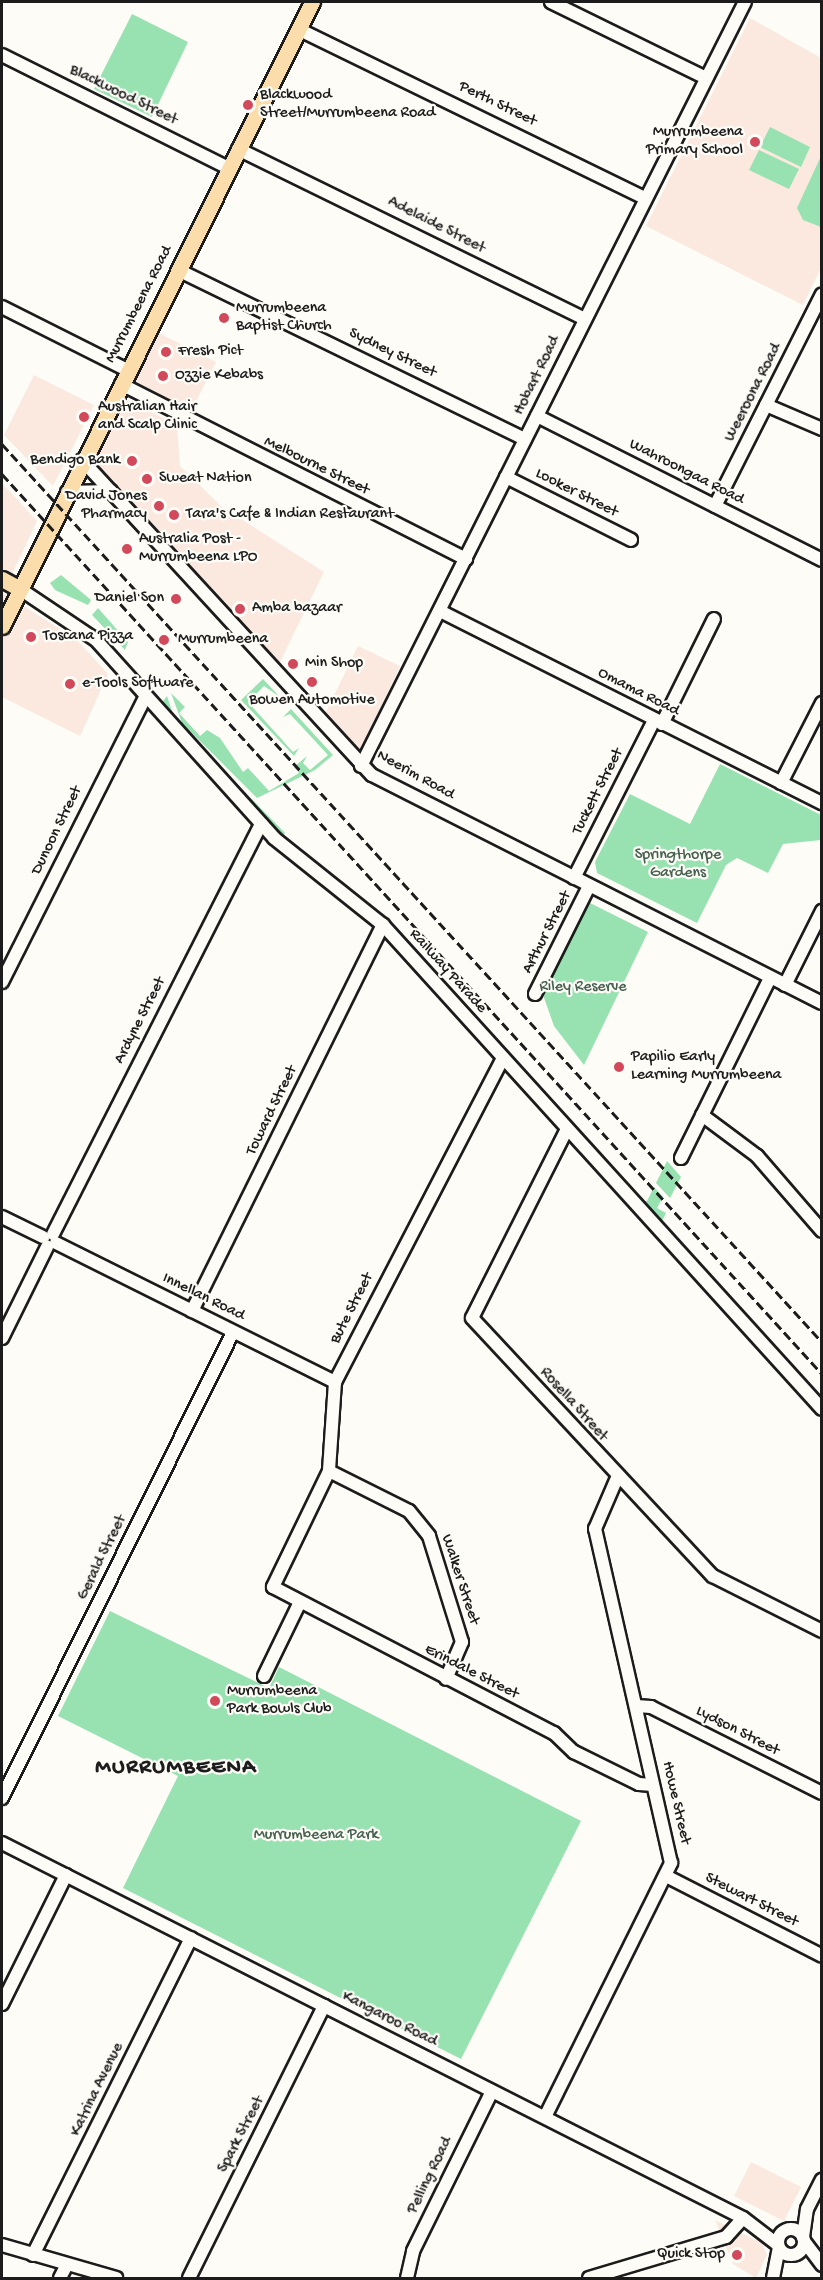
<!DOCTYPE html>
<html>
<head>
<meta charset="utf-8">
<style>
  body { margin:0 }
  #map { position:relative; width:823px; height:2280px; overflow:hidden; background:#fdfcf7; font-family:"Gochi Hand",sans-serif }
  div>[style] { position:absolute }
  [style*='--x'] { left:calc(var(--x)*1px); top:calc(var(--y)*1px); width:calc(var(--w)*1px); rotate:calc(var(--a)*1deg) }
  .built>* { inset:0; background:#fbe9e0 }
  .green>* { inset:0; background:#98e2b1 }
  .roads { filter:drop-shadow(2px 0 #1c1c1c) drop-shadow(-2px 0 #1c1c1c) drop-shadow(0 2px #1c1c1c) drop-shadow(0 -2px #1c1c1c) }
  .minor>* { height:12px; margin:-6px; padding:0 6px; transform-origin:6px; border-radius:6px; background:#fdfcf7 }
  .minor>.ring { margin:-6px; padding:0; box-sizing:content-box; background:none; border:12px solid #fdfcf7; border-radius:50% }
  .major>* { height:15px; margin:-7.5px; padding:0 7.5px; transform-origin:7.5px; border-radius:7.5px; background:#faddab }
  .rail>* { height:3px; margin-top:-1.5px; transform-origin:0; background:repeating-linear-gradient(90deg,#1c1c1c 0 9px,transparent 0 13.5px) }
  .dots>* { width:16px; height:16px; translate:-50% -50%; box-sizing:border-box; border:3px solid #fdfcf7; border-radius:50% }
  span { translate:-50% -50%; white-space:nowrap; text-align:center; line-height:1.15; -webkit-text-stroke:4.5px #fdfcf7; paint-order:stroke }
  .street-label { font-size:16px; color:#1c1c1c }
  .poi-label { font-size:16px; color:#1c1c1c }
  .left { translate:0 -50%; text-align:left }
  .right { translate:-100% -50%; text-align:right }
  .park-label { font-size:16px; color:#476150 }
  .district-label { font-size:22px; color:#1c1c1c; font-weight:700; letter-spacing:1.5px }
  .frame { position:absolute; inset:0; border:3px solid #1c1c1c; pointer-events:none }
</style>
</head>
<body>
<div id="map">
  <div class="built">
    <div style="clip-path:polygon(750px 18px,821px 58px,821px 268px,803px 305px,646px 226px)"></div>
    <div style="clip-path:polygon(157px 332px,216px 362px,189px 415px,130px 386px)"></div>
    <div style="clip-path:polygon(34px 375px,94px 405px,53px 486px,4px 435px)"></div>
    <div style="clip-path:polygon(121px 397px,177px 425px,180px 466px,221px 506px,324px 572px,278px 666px,325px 714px,358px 646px,400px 666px,358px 756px,89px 460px)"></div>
    <div style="clip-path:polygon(2px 483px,37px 521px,3px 593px,76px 639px,108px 674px,80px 736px,2px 697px)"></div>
    <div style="clip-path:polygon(751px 2162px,801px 2187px,784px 2221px,734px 2196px)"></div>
    <div style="clip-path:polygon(715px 2220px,762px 2243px,767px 2255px,756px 2278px,733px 2264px)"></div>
  </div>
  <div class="green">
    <div style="clip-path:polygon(132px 14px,188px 42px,152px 117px,94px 89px)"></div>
    <div style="clip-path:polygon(770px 127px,810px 147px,801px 167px,760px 147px)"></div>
    <div style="clip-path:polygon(759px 150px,799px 169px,789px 189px,749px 170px)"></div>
    <div style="clip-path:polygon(821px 156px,822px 227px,821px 227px,803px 220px,797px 208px)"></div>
    <div style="clip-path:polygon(61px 575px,91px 600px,88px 605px,55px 590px,50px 583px)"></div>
    <div style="clip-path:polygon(98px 608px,128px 642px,125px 650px,92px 615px)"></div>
    <div style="clip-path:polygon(263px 679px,280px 697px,264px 686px,248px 702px,293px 752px,299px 748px,294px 756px,241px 700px)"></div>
    <div style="clip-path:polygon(171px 693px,185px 707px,179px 713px,200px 736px,207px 730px,220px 738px,243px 772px,248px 768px,269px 791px,299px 773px,294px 767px,307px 756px,303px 763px,310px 770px,328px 755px,290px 714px,283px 717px,291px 709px,333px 755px,315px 770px,257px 798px,182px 723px)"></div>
    <div style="clip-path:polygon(167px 696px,175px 720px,285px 833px,281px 838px,207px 760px,161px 704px)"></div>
    <div style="clip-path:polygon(720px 764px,821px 815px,821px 840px,783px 844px,768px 873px,737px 858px,726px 865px,697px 923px,597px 873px,595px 862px,630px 794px,690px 824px)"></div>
    <div style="clip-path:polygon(588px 902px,648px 932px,584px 1065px,554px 1026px,542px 992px)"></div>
    <div style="clip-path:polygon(667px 1161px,681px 1177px,670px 1198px,656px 1183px)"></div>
    <div style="clip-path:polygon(654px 1187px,663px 1197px,657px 1208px,666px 1213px,660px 1226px,636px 1201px,647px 1201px)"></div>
    <div style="clip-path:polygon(110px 1611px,269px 1688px,279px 1667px,581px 1821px,461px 2059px,123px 1888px,178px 1776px,58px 1716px)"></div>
  </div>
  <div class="roads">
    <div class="minor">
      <div style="--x:551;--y:2;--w:173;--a:26.1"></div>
      <div style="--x:298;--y:29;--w:386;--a:26"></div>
      <div style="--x:2;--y:55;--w:254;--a:26.5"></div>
      <div style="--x:238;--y:149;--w:386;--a:26.1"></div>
      <div style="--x:178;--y:270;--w:386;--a:26"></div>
      <div style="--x:2;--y:307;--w:140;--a:26.7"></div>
      <div style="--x:121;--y:384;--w:387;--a:26.9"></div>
      <div style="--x:766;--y:405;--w:61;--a:23.2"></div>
      <div style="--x:537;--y:416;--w:319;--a:26.8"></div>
      <div style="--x:82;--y:460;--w:428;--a:47.4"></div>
      <div style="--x:372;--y:775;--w:504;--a:26.87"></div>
      <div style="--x:506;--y:477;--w:140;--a:26.7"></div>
      <div style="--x:67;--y:492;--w:44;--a:-1.3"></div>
      <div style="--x:715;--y:506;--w:237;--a:-63.2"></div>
      <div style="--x:20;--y:589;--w:92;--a:33.9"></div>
      <div style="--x:96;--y:640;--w:266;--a:48"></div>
      <div style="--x:274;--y:838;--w:139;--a:38.6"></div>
      <div style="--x:383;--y:925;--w:653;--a:47.79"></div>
      <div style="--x:440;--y:611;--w:428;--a:26.7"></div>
      <div style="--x:662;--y:724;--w:117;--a:-63.7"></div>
      <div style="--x:361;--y:766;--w:855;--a:-63.32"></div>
      <div style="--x:781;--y:783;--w:90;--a:-62.9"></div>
      <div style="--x:574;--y:878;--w:177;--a:-63.1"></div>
      <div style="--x:2;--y:982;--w:320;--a:-63.3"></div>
      <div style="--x:785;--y:985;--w:83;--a:-63.4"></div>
      <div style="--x:535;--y:994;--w:121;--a:-63.4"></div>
      <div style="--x:503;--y:1058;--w:365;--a:117.4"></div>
      <div style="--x:335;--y:1382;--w:89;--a:93.9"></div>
      <div style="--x:329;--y:1471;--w:129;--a:115.8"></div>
      <div style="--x:273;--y:1587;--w:317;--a:27.5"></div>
      <div style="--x:554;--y:1733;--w:28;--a:44"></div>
      <div style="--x:574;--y:1752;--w:72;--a:26.2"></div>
      <div style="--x:639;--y:1784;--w:14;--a:4"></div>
      <div style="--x:702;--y:1115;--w:69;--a:36.7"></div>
      <div style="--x:757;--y:1156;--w:99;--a:49.1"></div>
      <div style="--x:566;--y:1131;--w:209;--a:116.7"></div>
      <div style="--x:472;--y:1318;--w:353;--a:47"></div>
      <div style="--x:713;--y:1576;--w:122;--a:26.8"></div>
      <div style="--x:681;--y:1158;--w:201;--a:-63.7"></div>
      <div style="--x:2;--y:1217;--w:46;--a:26"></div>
      <div style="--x:53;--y:1234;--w:460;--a:-63.1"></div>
      <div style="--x:56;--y:1243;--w:312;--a:26.5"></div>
      <div style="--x:192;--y:1311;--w:431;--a:-63.7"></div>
      <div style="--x:2;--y:1338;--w:102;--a:-63.7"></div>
      <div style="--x:329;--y:1471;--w:89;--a:26.6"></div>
      <div style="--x:409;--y:1511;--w:32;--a:51"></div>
      <div style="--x:429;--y:1536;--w:111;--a:72.7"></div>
      <div style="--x:462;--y:1642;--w:40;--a:113.4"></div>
      <div style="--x:264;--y:1676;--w:80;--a:-64.1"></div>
      <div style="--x:636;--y:1706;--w:15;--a:4"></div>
      <div style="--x:651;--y:1707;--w:191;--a:26.7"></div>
      <div style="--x:2;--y:1798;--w:520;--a:-63.63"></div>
      <div style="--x:2;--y:1843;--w:830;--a:26.84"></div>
      <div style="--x:743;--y:2218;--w:44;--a:37.6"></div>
      <div style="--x:666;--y:1876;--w:175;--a:27.1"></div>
      <div style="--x:2;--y:2004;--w:144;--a:-63.6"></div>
      <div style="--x:545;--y:2117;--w:284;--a:-63.6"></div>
      <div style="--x:671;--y:1863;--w:343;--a:-102.8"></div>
      <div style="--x:595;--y:1529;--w:56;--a:-66.7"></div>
      <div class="ring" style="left:778px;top:2229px;width:14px;height:14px"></div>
      <div style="--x:803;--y:2237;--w:28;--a:-82"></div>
      <div style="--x:807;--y:2209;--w:33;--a:-63"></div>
      <div style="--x:804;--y:2241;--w:30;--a:53"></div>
      <div style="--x:2;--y:2245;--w:119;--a:16.1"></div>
      <div style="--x:33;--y:2255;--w:354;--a:-63.5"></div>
      <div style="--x:60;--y:2278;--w:13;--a:-63"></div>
      <div style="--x:189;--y:2278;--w:304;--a:-63.6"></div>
      <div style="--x:407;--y:2278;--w:28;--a:-77"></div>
      <div style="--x:413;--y:2251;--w:178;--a:-63.7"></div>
      <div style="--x:589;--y:2278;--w:143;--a:-16.7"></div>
      <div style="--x:726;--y:2237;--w:25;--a:-48"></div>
      <div style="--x:773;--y:2278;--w:31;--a:-79"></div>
    </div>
    <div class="major">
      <div style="--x:2;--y:579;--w:21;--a:29"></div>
      <div style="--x:2;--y:626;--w:697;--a:-63.58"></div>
    </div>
  </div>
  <div class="rail">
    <div style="--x:2;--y:444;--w:1216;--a:47.6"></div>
    <div style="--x:2;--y:474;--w:1218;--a:47.66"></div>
  </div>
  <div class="dots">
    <div style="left:248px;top:105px;background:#d1495b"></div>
    <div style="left:755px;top:142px;background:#d1495b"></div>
    <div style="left:224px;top:318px;background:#d1495b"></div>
    <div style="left:166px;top:352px;background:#d1495b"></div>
    <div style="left:163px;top:376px;background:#d1495b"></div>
    <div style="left:84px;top:417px;background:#d1495b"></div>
    <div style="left:132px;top:461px;background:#d1495b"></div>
    <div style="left:147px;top:479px;background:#d1495b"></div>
    <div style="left:159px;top:506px;background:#d1495b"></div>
    <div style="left:174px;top:515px;background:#d1495b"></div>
    <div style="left:127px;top:549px;background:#d1495b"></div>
    <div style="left:176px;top:599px;background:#d1495b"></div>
    <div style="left:240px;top:609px;background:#d1495b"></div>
    <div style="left:31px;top:637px;background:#d1495b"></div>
    <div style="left:164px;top:640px;background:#d1495b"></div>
    <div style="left:293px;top:664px;background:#d1495b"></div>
    <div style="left:312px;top:682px;background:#d1495b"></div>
    <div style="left:70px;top:684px;background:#d1495b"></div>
    <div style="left:619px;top:1067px;background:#d1495b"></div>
    <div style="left:215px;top:1701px;background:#d1495b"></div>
    <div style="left:737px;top:2255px;background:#d1495b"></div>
  </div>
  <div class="street-label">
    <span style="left:123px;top:96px;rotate:26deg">Blackwood Street</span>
    <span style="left:497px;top:105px;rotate:26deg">Perth Street</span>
    <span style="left:436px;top:226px;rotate:27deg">Adelaide Street</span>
    <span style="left:140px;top:305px;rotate:-63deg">Murrumbeena Road</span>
    <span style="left:392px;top:354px;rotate:26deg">Sydney Street</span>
    <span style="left:538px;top:376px;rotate:-64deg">Hobart Road</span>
    <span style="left:754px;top:393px;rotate:-63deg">Weeroona Road</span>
    <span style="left:316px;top:467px;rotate:26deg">Melbourne Street</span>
    <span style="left:686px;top:473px;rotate:27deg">Wahroongaa Road</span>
    <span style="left:576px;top:494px;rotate:27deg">Looker Street</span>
    <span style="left:638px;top:693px;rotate:27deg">Omama Road</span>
    <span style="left:415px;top:776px;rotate:29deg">Neerim Road</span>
    <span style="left:599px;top:792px;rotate:-63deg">Tuckett Street</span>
    <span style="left:58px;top:831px;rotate:-64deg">Dunoon Street</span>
    <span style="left:548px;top:933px;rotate:-63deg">Arthur Street</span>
    <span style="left:447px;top:972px;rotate:48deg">Railway Parade</span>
    <span style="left:141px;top:1021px;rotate:-63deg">Ardyne Street</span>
    <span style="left:273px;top:1111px;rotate:-64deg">Toward Street</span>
    <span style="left:203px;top:1298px;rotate:26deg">Innellan Road</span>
    <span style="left:353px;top:1309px;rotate:-63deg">Bute Street</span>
    <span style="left:573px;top:1405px;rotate:48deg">Rosella Street</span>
    <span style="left:103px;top:1558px;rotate:-64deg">Gerald Street</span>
    <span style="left:459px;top:1580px;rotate:72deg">Walker Street</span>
    <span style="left:471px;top:1673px;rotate:27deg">Erindale Street</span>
    <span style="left:737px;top:1732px;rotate:27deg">Lydson Street</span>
    <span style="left:675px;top:1803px;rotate:77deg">Howe Street</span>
    <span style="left:751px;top:1901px;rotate:27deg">Stewart Street</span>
    <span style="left:389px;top:2020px;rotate:27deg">Kangaroo Road</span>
    <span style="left:98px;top:2090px;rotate:-64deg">Katrina Avenue</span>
    <span style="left:242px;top:2135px;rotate:-63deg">Spark Street</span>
    <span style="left:431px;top:2176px;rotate:-64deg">Pelling Road</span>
  </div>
  <div class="poi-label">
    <span class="left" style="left:260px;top:105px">Blackwood<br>Street/Murrumbeena Road</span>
    <span class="right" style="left:743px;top:142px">Murrumbeena<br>Primary School</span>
    <span class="left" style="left:236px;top:318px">Murrumbeena<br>Baptist Church</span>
    <span class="left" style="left:178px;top:352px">Fresh Pict</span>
    <span class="left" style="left:175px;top:376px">Ozzie Kebabs</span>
    <span class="left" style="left:98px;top:417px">Australian Hair<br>and Scalp Clinic</span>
    <span class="right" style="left:120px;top:461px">Bendigo Bank</span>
    <span class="left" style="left:159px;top:479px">Sweat Nation</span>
    <span class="right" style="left:147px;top:506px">David Jones<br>Pharmacy</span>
    <span class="left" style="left:186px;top:515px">Tara's Cafe &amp; Indian Restaurant</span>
    <span class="left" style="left:139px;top:549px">Australia Post -<br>Murrumbeena LPO</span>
    <span class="right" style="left:164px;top:599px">Daniel Son</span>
    <span class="left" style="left:252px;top:609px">Amba bazaar</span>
    <span class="left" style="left:43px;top:637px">Toscana Pizza</span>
    <span class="left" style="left:178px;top:640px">Murrumbeena</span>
    <span class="left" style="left:305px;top:664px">Min Shop</span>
    <span class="left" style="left:82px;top:684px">e-Tools Software</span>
    <span style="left:312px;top:701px">Bowen Automotive</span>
    <span class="left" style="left:631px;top:1067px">Papilio Early<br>Learning Murrumbeena</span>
    <span class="left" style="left:227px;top:1701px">Murrumbeena<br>Park Bowls Club</span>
    <span class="right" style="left:725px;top:2255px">Quick Stop</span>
  </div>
  <div class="park-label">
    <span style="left:678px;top:865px">Springthorpe<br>Gardens</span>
    <span style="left:583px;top:988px">Riley Reserve</span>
    <span style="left:316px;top:1836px">Murrumbeena Park</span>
  </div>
  <div class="district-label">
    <span style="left:176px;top:1769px">MURRUMBEENA</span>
  </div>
  <div class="frame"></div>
</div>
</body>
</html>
